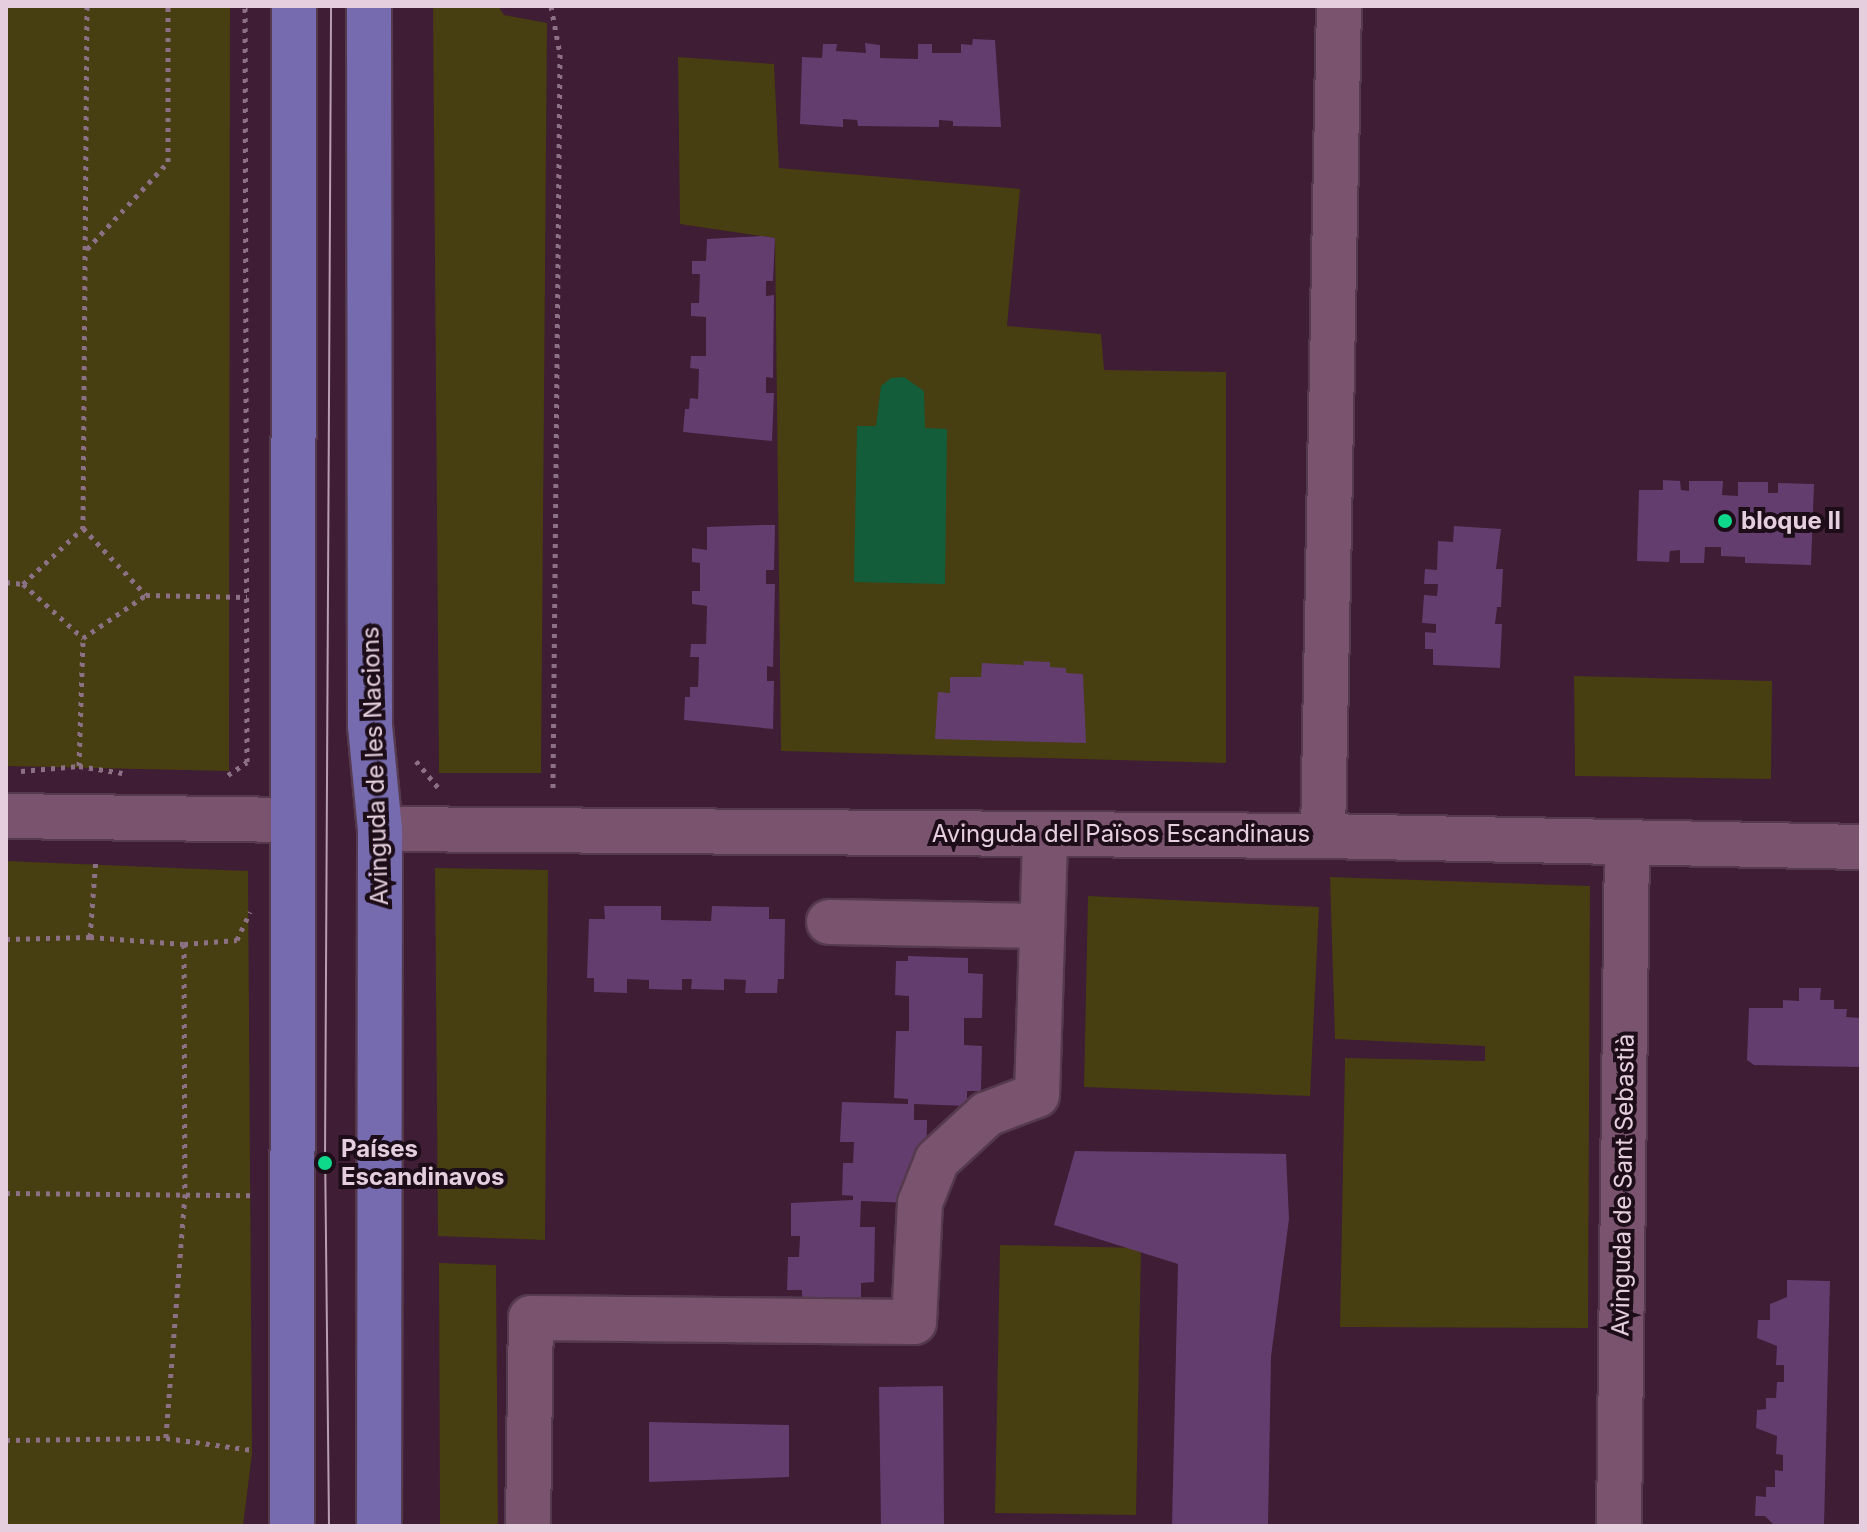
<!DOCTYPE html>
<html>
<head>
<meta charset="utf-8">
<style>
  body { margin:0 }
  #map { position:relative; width:1867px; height:1532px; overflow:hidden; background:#3e1d35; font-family:Inter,sans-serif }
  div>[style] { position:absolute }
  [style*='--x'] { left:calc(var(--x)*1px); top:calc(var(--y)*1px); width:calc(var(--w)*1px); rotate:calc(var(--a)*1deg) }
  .green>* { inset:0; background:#473e11 }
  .water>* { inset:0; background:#145d3b }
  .building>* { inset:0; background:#633d6e }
  .path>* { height:5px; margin-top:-2.5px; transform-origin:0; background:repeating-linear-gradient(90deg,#8c7083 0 4px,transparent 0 10px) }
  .roads { filter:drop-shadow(2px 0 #553a4e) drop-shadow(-2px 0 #553a4e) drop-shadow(0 2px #553a4e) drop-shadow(0 -2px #553a4e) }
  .minor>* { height:44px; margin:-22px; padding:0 22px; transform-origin:22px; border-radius:22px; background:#7a546f }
  .major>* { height:44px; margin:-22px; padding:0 22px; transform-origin:22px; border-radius:22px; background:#766bae }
  .tram>* { height:2px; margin:-1px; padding:0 1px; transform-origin:1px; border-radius:1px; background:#b79eb0 }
  .dots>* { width:22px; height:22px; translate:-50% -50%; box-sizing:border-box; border:4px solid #1c0d18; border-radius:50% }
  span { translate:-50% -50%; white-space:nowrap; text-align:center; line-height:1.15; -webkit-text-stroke:8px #1c0d18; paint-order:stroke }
  .poi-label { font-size:24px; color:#e5cfde; font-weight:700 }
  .left { translate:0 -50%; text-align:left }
  .street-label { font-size:24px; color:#e5cfde }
  .frame { position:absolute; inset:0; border:8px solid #e5cfde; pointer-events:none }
</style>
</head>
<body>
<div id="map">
  <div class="green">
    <div style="clip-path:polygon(6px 6px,230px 6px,229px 771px,6px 766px)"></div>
    <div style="clip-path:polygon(433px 6px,498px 6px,504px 15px,547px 23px,541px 773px,439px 773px)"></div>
    <div style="clip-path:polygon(678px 57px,774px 64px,779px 168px,1020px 189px,1007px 326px,1101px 334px,1104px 370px,1226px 372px,1226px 763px,781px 751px,775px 238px,680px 224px)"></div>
    <div style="clip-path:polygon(1574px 676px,1772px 681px,1771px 779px,1575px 776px)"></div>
    <div style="clip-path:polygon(6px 861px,248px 871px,252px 1454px,243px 1526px,6px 1526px)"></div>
    <div style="clip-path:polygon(435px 868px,548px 870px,545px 1240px,438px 1236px)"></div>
    <div style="clip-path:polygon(1330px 877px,1590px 886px,1588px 1328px,1340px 1327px,1345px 1058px,1485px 1061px,1485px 1046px,1335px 1039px)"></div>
    <div style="clip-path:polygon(1088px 896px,1319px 907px,1310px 1096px,1084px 1087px)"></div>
    <div style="clip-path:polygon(1000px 1245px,1141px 1248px,1136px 1515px,995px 1513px)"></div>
    <div style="clip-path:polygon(439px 1263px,496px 1265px,498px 1526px,440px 1526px)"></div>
  </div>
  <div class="water">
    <div style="clip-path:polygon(904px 377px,924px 391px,925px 428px,947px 429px,945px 584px,854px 582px,857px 426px,876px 426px,881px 386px,891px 378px)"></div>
  </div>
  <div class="building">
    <div style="clip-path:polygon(973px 39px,995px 40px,1001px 127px,953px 126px,953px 121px,939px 120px,939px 127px,858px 126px,857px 120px,843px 119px,843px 127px,800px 124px,802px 57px,822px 58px,823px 44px,837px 44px,836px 51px,866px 53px,865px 43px,880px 45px,880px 58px,918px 59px,918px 44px,932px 44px,932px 53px,961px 53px,961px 44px,972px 45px)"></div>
    <div style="clip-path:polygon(762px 236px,775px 238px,773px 281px,766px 281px,766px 296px,774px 295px,773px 378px,766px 377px,766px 393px,774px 393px,772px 441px,683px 432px,685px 409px,689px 409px,690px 398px,698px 399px,699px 369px,690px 368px,691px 356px,706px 356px,706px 317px,691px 316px,691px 303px,699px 303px,700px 274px,692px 274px,692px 261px,706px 261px,707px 239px)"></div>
    <div style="clip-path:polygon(1663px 480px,1680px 481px,1681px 490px,1689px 491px,1689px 481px,1723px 481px,1722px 495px,1738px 496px,1738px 482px,1768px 482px,1768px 493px,1778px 493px,1778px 483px,1814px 484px,1811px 565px,1745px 563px,1745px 557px,1721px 556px,1721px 547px,1705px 547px,1704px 563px,1680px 563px,1680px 550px,1670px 551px,1669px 562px,1637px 561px,1639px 490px,1663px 490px)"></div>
    <div style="clip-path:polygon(761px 525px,775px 525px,774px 570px,766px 570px,766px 584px,775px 584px,773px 667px,767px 666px,767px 681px,774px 681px,773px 729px,684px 720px,685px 697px,690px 697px,690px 687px,698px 687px,699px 657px,690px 657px,691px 644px,706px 644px,707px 606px,692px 604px,692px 591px,700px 591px,700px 563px,692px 562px,692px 548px,707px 550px,707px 527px)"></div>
    <div style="clip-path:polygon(1454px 526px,1501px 529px,1496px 569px,1503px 569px,1501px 607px,1497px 607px,1495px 624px,1502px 624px,1500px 668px,1433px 665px,1433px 649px,1425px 649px,1425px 632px,1436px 633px,1436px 624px,1422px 623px,1424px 595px,1437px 596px,1438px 584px,1424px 584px,1425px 569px,1437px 570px,1438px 541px,1453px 542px)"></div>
    <div style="clip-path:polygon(1023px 661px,1050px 662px,1050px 667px,1066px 668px,1066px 673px,1083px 674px,1086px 743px,935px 739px,938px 692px,950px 693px,950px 677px,981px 677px,982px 663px,1024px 665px)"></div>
    <div style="clip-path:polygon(604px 906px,661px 906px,661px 920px,711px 921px,712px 906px,769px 907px,769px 919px,785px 919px,784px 979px,778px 979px,777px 993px,745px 993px,746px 980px,724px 979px,724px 990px,691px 989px,692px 979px,682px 979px,682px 990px,649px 989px,649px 980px,627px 979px,627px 993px,594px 992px,594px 978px,587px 978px,589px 919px,605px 919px)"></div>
    <div style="clip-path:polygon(908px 956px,968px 958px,968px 973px,983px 974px,982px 1018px,964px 1018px,964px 1045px,982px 1046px,981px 1091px,967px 1091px,967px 1106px,914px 1104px,914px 1120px,927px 1120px,926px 1177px,912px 1203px,861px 1201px,860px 1227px,875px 1227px,874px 1282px,861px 1283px,861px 1299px,802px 1297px,802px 1290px,787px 1290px,788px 1257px,799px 1257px,800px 1236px,791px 1236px,791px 1203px,853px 1200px,853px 1196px,842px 1195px,843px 1163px,853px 1163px,854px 1142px,840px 1142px,842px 1102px,908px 1104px,908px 1099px,894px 1098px,896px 1031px,909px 1031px,909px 996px,895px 995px,896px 961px,908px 961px)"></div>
    <div style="clip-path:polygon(1799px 988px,1821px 988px,1820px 1000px,1834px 1000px,1834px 1009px,1847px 1009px,1846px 1017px,1861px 1018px,1861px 1067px,1754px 1065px,1747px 1060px,1749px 1008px,1783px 1008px,1783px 1000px,1799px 1001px)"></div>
    <div style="clip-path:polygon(1075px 1151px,1286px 1154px,1289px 1219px,1271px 1357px,1268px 1526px,1172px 1526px,1178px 1264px,1054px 1225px)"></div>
    <div style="clip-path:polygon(1787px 1280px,1830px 1281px,1824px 1526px,1775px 1526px,1765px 1516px,1755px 1516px,1756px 1496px,1766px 1497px,1766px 1487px,1775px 1487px,1775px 1470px,1783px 1471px,1783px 1455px,1776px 1454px,1777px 1436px,1756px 1428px,1757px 1410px,1766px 1409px,1766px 1398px,1776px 1398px,1777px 1382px,1784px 1382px,1784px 1365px,1776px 1365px,1777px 1346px,1757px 1338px,1758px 1320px,1770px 1320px,1770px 1304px,1787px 1297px)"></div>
    <div style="clip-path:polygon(943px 1386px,944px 1526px,881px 1526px,879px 1387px)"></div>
    <div style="clip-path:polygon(649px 1422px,789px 1425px,789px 1477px,649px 1482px)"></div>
  </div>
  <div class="path">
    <div style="--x:87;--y:6;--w:522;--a:90.44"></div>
    <div style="--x:83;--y:528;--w:92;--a:46.8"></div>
    <div style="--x:551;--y:6;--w:49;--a:79.4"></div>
    <div style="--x:560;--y:54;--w:735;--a:90.55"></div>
    <div style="--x:87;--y:249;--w:119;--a:-47"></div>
    <div style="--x:168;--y:162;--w:156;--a:-90"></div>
    <div style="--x:6;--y:582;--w:17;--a:7"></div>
    <div style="--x:23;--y:584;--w:81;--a:42"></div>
    <div style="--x:23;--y:584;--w:82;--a:-43"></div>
    <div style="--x:416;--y:761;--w:34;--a:50"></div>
    <div style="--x:79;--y:766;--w:128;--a:-88.2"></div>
    <div style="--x:83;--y:638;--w:76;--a:-34.3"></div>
    <div style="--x:146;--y:595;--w:101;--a:1.1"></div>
    <div style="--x:21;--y:771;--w:58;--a:-4.9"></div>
    <div style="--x:79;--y:766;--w:44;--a:9.2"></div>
    <div style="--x:228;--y:775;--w:23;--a:-34"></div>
    <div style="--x:247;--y:762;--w:756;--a:-90.15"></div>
    <div style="--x:90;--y:937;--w:79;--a:-85.7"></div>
    <div style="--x:6;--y:939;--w:84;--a:-1.4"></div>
    <div style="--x:90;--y:937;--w:94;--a:4.3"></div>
    <div style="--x:184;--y:944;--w:250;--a:89.8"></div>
    <div style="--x:185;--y:1194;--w:245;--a:94.5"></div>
    <div style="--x:184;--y:944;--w:53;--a:-4.3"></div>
    <div style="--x:237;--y:940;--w:31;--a:-65"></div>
    <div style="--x:6;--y:1193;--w:247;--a:0.5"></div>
    <div style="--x:6;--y:1440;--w:160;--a:-0.7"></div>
    <div style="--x:166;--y:1438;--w:87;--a:7.9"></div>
  </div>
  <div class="roads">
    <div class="minor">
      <div style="--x:6;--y:816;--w:283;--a:0.8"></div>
      <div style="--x:380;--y:829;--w:943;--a:0.43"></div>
      <div style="--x:1323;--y:836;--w:538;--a:1.17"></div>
      <div style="--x:1323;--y:836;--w:830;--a:-88.9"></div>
      <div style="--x:829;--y:922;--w:213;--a:1.1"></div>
      <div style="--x:528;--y:1526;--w:208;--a:-89.2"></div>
      <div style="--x:531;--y:1318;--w:383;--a:0.6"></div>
      <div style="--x:914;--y:1322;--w:119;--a:-87.1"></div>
      <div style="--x:920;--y:1203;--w:46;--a:-68.4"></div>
      <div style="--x:937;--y:1160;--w:68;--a:-42.6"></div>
      <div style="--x:987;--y:1114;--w:53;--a:-20.8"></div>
      <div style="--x:1037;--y:1095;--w:261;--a:-88.2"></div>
      <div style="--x:1619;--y:1526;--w:682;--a:-89.33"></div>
    </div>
    <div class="major">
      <div style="--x:369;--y:6;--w:720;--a:89.92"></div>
      <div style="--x:370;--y:726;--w:103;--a:84.5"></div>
      <div style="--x:380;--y:829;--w:697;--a:90.08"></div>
      <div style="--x:292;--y:1526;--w:1520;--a:-89.92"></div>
    </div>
  </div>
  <div class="tram">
    <div style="--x:329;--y:1526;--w:363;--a:-90.6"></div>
    <div style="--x:325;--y:1163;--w:1157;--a:-89.7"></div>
  </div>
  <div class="dots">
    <div style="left:1725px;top:521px;background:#0ed98a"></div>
    <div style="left:325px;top:1163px;background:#0ed98a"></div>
  </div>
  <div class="poi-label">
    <span class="left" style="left:1741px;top:521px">bloque II</span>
    <span class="left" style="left:341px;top:1163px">Países<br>Escandinavos</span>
  </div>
  <div class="street-label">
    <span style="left:375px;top:766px;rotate:-92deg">Avinguda de les Nacions</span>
    <span style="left:1121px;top:834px">Avinguda del Països Escandinaus</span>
    <span style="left:1623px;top:1185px;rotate:-89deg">Avinguda de Sant Sebastià</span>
  </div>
  <div class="frame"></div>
</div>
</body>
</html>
